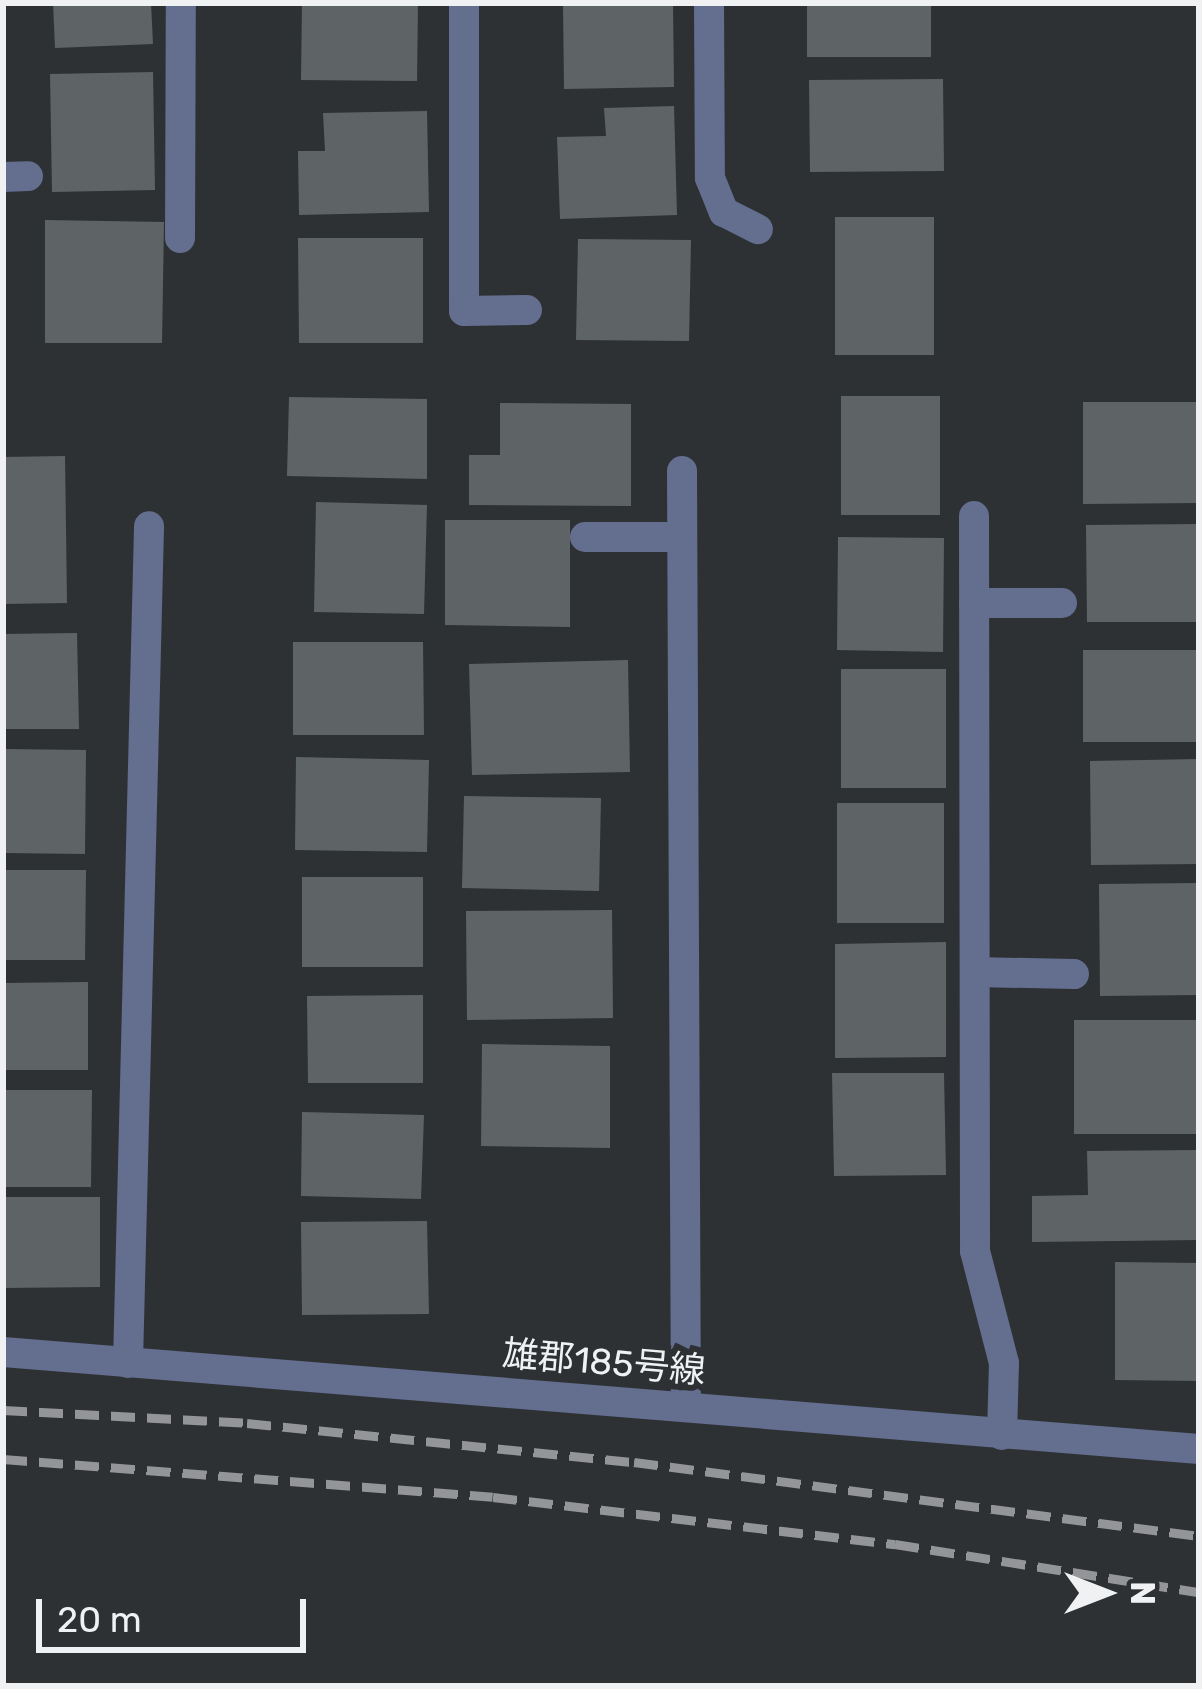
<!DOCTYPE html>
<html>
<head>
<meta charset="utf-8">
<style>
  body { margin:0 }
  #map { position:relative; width:1202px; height:1689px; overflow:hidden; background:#2e3134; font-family:Rubik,"Noto Sans JP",sans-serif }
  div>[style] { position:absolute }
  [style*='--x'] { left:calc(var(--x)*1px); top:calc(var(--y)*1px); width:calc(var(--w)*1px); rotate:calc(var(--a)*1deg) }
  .building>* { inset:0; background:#5e6465 }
  .lane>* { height:30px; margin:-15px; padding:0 15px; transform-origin:15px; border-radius:15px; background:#646e8f }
  .street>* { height:30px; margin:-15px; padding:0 15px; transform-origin:15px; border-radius:15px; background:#646e8f }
  .rail>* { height:9px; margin-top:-4.5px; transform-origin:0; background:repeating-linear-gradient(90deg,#939598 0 24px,transparent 0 36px) }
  span { translate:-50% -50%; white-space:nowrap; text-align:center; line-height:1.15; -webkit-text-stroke:12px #2e3134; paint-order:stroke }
  .street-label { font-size:36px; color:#eff1f3 }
  .frame { position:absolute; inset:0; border:6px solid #eff1f3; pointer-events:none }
  .north { position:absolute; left:1046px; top:1533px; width:120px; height:120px; -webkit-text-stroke:9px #2e3134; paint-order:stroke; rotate:90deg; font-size:33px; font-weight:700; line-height:48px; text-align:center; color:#eff1f3 }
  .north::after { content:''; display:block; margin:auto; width:42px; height:54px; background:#eff1f3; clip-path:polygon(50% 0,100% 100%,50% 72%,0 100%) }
  .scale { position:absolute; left:36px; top:1599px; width:270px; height:54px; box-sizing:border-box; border:6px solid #eff1f3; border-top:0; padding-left:15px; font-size:36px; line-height:42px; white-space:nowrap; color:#eff1f3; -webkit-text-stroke:9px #2e3134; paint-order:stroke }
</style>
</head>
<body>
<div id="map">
  <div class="building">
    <div style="clip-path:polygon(53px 3px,151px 3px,153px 44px,55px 48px)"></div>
    <div style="clip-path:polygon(302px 3px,418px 3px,417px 81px,301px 80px)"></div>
    <div style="clip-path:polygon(563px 3px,673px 3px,674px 87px,564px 89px)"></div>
    <div style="clip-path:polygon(807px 3px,931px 3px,931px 57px,807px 57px)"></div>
    <div style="clip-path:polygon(153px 72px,155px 190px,52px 192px,50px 74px)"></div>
    <div style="clip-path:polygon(943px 79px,944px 171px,810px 172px,809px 80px)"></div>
    <div style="clip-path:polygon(674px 106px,677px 215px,560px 219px,557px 137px,606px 136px,604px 108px)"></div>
    <div style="clip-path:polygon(427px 111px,429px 212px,299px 215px,298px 151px,325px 151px,323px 113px)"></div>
    <div style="clip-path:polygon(835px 217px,934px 217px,934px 355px,835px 355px)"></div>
    <div style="clip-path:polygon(45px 220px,164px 222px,162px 343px,45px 343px)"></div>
    <div style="clip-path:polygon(298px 238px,423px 238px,423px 343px,299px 343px)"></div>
    <div style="clip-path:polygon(578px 239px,691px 240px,689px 341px,576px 340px)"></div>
    <div style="clip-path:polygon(841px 396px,940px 396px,940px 515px,841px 515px)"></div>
    <div style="clip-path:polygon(289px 397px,427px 399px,427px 479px,287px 476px)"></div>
    <div style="clip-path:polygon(1083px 402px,1199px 402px,1199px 503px,1083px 504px)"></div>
    <div style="clip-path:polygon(500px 403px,631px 404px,631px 506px,469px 505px,469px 455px,500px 455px)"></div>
    <div style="clip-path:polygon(65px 456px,67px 603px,3px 604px,3px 457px)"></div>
    <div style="clip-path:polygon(316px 502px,427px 505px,424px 614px,314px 612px)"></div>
    <div style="clip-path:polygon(445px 520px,570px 520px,570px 627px,445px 625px)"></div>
    <div style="clip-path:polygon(1199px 524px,1199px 622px,1087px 622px,1086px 525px)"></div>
    <div style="clip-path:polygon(838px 537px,944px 538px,943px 652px,837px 650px)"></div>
    <div style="clip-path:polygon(77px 633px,79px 729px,3px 729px,3px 634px)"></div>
    <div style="clip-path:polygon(293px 642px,423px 642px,424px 735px,293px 735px)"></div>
    <div style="clip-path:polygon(1083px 650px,1199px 650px,1199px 742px,1083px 742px)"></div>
    <div style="clip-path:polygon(628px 660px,630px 772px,472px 775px,469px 664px)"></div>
    <div style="clip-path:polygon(841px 669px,946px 669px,946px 788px,841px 788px)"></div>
    <div style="clip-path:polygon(3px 749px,86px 750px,85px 854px,3px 853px)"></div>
    <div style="clip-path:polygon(296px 757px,429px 760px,427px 852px,295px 850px)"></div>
    <div style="clip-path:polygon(1199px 759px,1199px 864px,1091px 865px,1090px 761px)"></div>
    <div style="clip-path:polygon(464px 796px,601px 798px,599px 891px,462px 888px)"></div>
    <div style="clip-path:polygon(837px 803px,944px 803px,944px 923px,837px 923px)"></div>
    <div style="clip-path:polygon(3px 870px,86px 870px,85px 960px,3px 960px)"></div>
    <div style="clip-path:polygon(302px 877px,423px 877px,423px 967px,302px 967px)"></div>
    <div style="clip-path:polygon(1199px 883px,1199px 995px,1100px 996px,1099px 884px)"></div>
    <div style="clip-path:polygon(612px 910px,613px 1018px,467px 1020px,466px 911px)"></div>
    <div style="clip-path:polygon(946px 942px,946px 1057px,835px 1058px,835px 944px)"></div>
    <div style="clip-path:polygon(88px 982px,88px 1070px,3px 1070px,3px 983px)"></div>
    <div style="clip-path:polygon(423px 995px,423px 1083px,308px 1083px,307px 996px)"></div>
    <div style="clip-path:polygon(1074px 1020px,1199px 1020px,1199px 1134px,1074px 1134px)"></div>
    <div style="clip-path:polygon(482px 1044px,610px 1046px,610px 1148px,481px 1146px)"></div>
    <div style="clip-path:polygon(832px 1073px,944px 1073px,946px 1175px,834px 1176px)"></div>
    <div style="clip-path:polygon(3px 1090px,92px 1090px,91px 1187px,3px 1187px)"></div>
    <div style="clip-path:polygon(302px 1112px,424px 1115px,421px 1199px,301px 1196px)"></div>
    <div style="clip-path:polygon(1199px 1150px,1199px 1240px,1032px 1242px,1032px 1196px,1088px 1195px,1087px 1151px)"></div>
    <div style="clip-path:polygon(3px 1197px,100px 1197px,100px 1287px,3px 1288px)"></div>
    <div style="clip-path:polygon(427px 1221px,429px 1314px,302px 1315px,301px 1222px)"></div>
    <div style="clip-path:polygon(1115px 1262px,1199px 1263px,1199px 1381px,1115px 1380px)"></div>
  </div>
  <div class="lane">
    <div style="--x:180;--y:238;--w:235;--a:-89.8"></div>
    <div style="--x:128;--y:1363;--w:837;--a:-88.56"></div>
  </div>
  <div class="street">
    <div style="--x:464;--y:3;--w:308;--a:90"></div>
    <div style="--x:464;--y:311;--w:63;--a:-0.9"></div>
    <div style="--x:709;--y:3;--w:175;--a:89.7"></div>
    <div style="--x:710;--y:178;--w:37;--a:68"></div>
    <div style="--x:724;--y:212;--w:38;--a:27"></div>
    <div style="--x:3;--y:177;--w:25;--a:-2"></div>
    <div style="--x:682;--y:471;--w:936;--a:89.76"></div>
    <div style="--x:974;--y:516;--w:735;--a:89.92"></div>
    <div style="--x:975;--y:1251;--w:116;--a:75.5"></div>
    <div style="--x:1004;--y:1363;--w:72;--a:91.6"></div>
    <div style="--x:585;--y:537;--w:97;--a:0"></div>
    <div style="--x:974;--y:603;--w:88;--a:0"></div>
    <div style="--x:975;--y:972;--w:99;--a:1.2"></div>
    <div style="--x:3;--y:1352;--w:1200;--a:4.64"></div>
  </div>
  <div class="rail">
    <div style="--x:3;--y:1410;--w:244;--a:3"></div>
    <div style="--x:247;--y:1423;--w:389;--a:5.8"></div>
    <div style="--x:634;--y:1462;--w:570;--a:7.46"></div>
    <div style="--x:3;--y:1459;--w:491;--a:4.4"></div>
    <div style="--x:493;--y:1497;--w:405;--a:6.7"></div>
    <div style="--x:895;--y:1544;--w:308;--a:9"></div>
  </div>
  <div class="street-label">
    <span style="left:604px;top:1362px;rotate:5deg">雄郡185号線</span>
  </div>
  <div class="frame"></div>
  <div class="north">N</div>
  <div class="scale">20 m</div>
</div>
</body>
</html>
